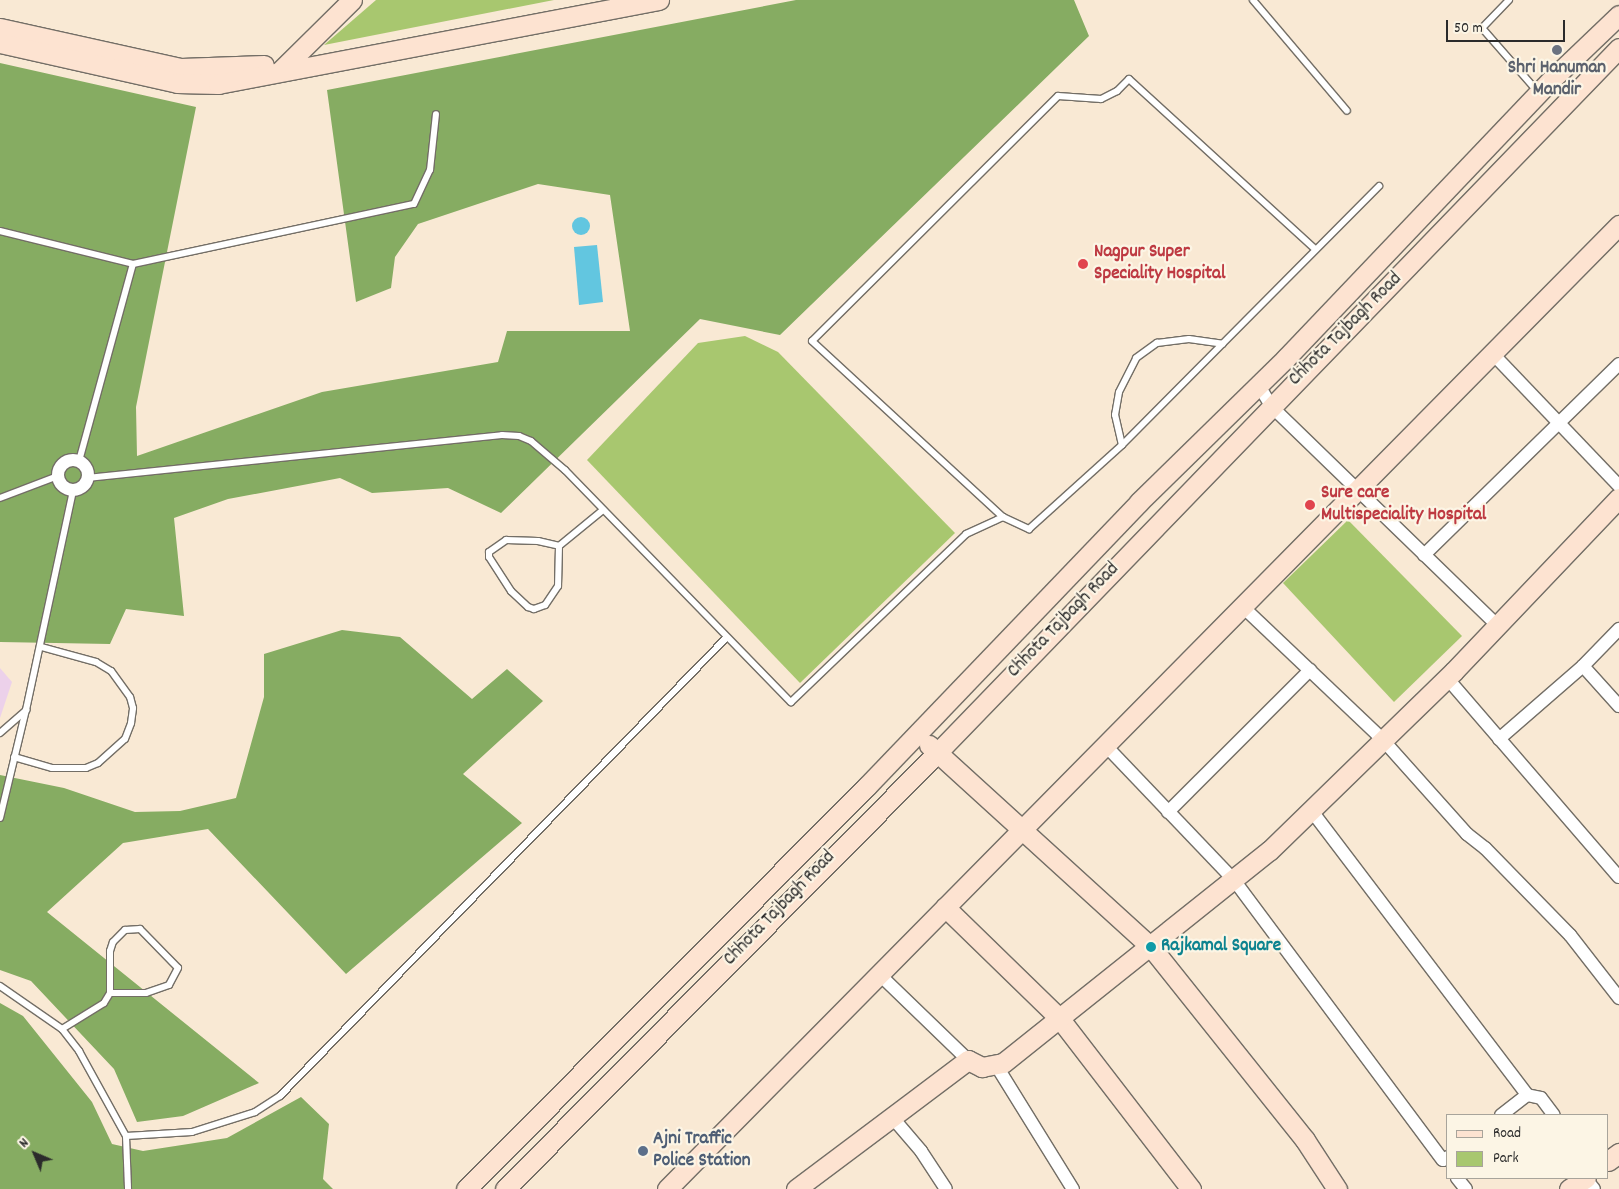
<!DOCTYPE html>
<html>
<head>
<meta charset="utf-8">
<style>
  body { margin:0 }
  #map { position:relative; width:1619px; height:1189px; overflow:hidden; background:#f9e9d4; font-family:Dekko,sans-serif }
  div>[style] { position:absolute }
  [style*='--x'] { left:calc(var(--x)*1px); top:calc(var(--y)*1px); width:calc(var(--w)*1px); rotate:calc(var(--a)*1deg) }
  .built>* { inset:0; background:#ecd1ea }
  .green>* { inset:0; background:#a8c76f }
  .forest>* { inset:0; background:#86ac62 }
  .water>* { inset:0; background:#62c6e0 }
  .round { border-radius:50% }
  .roads { filter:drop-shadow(1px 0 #736e66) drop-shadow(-1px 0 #736e66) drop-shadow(0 1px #736e66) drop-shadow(0 -1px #736e66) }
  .lane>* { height:6px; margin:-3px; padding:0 3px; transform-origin:3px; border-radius:3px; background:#fff }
  .street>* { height:12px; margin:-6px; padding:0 6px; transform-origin:6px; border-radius:6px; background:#fff }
  .street>.ring { margin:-6px; padding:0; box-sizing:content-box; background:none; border:12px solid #fff; border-radius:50% }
  .secondary>* { height:19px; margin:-9.5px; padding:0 9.5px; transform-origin:9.5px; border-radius:9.5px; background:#fde3d1 }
  .dots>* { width:14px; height:14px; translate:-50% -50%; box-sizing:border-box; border:2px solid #fcf5e5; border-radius:50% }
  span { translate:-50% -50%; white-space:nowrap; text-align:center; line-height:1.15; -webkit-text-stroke:4.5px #fcf5e5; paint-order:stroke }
  .worship-label { font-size:19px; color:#5b616d; font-weight:700 }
  .health-label { font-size:19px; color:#be3a42; font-weight:700 }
  .left { translate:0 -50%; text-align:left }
  .street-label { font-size:19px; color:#2b2b2b }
  .culture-label { font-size:19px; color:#0d838f; font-weight:700 }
  .service-label { font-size:19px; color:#4e5e75; font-weight:700 }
  .legend { position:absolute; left:1446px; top:1114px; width:162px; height:65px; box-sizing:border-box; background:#fcf5e5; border:1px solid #a8a49b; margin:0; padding:6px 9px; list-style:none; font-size:15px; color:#2b2b2b }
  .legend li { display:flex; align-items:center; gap:10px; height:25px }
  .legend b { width:25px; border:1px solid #a8a49b }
  .north { position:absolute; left:10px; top:1129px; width:50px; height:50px; -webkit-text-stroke:4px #fcf5e5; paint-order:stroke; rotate:315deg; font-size:14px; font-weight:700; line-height:20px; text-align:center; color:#2b2b2b }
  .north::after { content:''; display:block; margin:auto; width:18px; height:22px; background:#2b2b2b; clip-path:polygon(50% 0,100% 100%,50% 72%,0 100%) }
  .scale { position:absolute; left:1446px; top:20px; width:119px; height:22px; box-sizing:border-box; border:2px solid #2b2b2b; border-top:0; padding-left:6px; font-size:15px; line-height:18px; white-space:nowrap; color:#2b2b2b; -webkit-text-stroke:4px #fcf5e5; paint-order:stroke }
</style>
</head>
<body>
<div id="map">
  <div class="built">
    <div style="clip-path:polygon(0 668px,12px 682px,0 718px)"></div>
  </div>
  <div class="green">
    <div style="clip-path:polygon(376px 0,554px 0,324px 45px)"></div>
    <div style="clip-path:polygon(745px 336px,778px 352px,955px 533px,800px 683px,587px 460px,698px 343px)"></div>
    <div style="clip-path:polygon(1348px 520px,1462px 636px,1394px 702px,1283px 583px)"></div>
  </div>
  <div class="forest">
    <div style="clip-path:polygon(796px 0,1074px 0,1089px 36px,780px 335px,700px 319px,501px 513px,448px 488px,372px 493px,340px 478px,228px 499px,174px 518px,184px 616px,126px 609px,110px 644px,0 642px,0 63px,196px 107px,136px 407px,137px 456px,322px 392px,498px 362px,507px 331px,630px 331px,610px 195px,538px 184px,418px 224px,395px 257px,391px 288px,356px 302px,327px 90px)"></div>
    <div style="clip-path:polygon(342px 630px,400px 637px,472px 699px,507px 669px,543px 701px,463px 774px,522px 823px,346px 974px,208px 829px,123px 843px,47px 912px,259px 1083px,183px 1116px,137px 1122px,114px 1069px,31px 981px,0 970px,0 775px,64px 788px,135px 812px,180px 811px,236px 798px,264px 697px,264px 654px)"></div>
    <div style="clip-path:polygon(0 1003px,23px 1016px,92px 1102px,112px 1144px,143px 1151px,227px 1138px,301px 1097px,329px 1124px,323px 1179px,333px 1189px,0 1189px)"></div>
  </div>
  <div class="water">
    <div class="round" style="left:572px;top:217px;width:18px;height:18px"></div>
    <div style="clip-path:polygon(597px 245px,603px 302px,579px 305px,574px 247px)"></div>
  </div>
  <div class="roads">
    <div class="lane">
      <div style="--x:1253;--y:0;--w:145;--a:49.7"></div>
      <div style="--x:1509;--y:0;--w:39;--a:134"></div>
      <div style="--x:1482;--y:28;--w:85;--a:48.8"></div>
      <div style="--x:0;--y:231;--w:137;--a:13.9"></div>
      <div style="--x:133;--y:264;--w:287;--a:-12.1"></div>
      <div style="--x:414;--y:204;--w:38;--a:-65"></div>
      <div style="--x:430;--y:170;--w:56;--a:-83.9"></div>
      <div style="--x:1315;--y:249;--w:252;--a:-137.6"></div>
      <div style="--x:1129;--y:79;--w:17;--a:135"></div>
      <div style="--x:1117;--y:91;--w:18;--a:153"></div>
      <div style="--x:1101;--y:99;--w:43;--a:-176"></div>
      <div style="--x:1058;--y:96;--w:347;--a:135.1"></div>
      <div style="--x:812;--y:341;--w:260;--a:42.7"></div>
      <div style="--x:1003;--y:517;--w:29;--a:25"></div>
      <div style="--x:1029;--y:529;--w:125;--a:-42.1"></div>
      <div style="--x:1122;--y:445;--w:365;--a:-45.2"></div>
      <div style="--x:1122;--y:445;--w:31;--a:-103"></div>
      <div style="--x:1115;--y:415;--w:23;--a:-80"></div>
      <div style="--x:1119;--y:392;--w:38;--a:-63"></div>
      <div style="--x:1136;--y:358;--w:26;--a:-36"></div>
      <div style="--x:1157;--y:343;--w:32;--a:-7"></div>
      <div style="--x:1189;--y:339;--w:34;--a:8"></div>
      <div style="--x:79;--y:461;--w:204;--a:-74.7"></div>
      <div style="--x:87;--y:478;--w:417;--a:-5.9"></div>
      <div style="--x:502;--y:435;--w:17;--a:3"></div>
      <div style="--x:519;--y:436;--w:13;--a:23"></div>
      <div style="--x:531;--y:441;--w:45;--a:40.5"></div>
      <div style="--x:565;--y:470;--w:324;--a:45.8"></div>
      <div style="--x:791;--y:702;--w:243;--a:-43.8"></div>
      <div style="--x:966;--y:534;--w:41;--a:-24.7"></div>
      <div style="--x:0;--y:498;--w:62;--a:-20.8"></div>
      <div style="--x:559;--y:546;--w:40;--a:91.4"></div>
      <div style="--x:558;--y:586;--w:23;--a:124"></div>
      <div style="--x:545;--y:605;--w:12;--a:160"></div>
      <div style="--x:534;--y:609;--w:6;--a:-162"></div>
      <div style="--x:528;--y:607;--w:23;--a:-137"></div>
      <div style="--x:511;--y:591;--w:40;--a:-122.9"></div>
      <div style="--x:489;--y:557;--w:5;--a:-90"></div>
      <div style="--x:489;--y:552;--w:21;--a:-35"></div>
      <div style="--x:506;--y:540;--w:32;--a:2"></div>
      <div style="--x:538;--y:541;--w:22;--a:13"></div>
      <div style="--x:559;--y:546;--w:57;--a:-39.3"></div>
      <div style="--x:0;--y:733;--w:35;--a:-41"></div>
      <div style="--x:26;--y:710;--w:225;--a:-77.9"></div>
      <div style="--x:14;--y:757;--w:40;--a:16"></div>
      <div style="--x:52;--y:768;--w:34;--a:0"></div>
      <div style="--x:86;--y:768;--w:13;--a:-23"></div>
      <div style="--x:98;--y:763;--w:36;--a:-42"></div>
      <div style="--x:125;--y:739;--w:17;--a:-69"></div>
      <div style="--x:131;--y:723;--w:15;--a:-82"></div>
      <div style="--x:133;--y:708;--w:11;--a:-105"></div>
      <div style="--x:130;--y:697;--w:32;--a:-126"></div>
      <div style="--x:111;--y:671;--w:17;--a:-149"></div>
      <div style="--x:96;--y:662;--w:57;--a:-164.7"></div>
      <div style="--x:0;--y:818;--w:111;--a:-76.5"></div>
      <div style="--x:0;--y:986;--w:75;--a:34.7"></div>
      <div style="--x:62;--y:1029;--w:28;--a:52"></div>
      <div style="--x:79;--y:1051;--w:97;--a:61.1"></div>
      <div style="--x:126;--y:1136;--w:66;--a:-3.5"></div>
      <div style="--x:192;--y:1132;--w:66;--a:-17.6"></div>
      <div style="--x:255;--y:1112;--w:30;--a:-33"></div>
      <div style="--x:280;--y:1096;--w:639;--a:-45.76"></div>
      <div style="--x:62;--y:1029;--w:49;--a:-31.8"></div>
      <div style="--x:104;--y:1003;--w:12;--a:-59"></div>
      <div style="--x:110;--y:993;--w:42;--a:-90"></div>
      <div style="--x:110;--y:951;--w:9;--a:-72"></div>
      <div style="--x:113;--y:942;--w:17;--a:-45"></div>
      <div style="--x:125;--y:930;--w:15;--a:-4"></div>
      <div style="--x:140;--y:929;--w:54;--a:45.7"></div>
      <div style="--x:178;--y:968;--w:19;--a:118"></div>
      <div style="--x:169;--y:985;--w:24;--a:161"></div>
      <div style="--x:146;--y:993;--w:36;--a:180"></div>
      <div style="--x:126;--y:1136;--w:53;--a:87.8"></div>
    </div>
    <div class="street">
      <div style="--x:1492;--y:353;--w:184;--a:46.3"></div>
      <div style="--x:1258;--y:384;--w:26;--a:59"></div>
      <div style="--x:1271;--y:406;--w:315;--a:44.1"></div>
      <div class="ring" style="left:58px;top:460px;width:18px;height:18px"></div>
      <div style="--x:1424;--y:555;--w:273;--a:-44.4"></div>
      <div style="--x:1242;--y:606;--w:195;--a:43.5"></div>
      <div style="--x:1383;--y:740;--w:126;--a:48.2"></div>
      <div style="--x:1467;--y:834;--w:23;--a:38"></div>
      <div style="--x:1485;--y:848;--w:122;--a:45.7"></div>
      <div style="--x:1570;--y:935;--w:80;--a:52.1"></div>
      <div style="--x:1583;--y:666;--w:52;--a:-45.8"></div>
      <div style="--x:1447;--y:678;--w:263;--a:49.2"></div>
      <div style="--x:1499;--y:739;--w:111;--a:-41"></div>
      <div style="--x:1583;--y:666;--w:54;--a:48"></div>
      <div style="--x:1105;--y:745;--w:187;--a:46.3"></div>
      <div style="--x:1234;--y:880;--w:349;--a:53.3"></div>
      <div style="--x:1443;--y:1160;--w:6;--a:-31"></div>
      <div style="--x:1311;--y:810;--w:358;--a:52.8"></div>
      <div style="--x:1527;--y:1095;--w:33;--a:142"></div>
      <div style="--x:1168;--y:812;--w:201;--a:-45"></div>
      <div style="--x:879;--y:974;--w:124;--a:44"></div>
      <div style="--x:996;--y:1065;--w:146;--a:58.2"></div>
      <div style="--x:1527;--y:1095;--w:14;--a:12"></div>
      <div style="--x:1541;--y:1098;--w:21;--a:53"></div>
      <div style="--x:892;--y:1117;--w:45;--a:49.5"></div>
      <div style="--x:921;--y:1151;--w:45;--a:56.7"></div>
      <div style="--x:1457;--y:1178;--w:14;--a:51"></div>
      <div style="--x:1585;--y:1178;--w:14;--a:51"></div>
    </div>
    <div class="secondary">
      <div style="--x:0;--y:28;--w:185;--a:12.5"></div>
      <div style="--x:181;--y:68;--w:83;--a:-2.1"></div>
      <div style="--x:0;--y:43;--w:181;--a:12.7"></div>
      <div style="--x:177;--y:83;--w:41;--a:1.4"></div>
      <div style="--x:218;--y:84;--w:449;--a:-10.8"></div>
      <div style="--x:280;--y:71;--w:101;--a:-44.6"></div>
      <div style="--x:929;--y:745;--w:300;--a:42.3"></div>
      <div style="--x:1151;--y:947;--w:247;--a:51.4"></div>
      <div style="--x:1305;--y:1140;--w:59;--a:56.9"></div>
      <div style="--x:945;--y:907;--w:161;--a:44.2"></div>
      <div style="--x:1060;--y:1019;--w:215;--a:52.4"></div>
      <div style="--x:1608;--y:1161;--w:14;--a:-36"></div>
      <div style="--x:466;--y:1189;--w:569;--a:-45.14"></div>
      <div style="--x:867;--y:786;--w:393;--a:-46.2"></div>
      <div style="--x:1139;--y:502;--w:206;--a:-44.4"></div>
      <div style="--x:1286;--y:358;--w:387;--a:-46.4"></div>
      <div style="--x:1553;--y:78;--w:91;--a:-43.7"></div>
      <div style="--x:505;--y:1189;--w:614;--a:-45.26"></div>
      <div style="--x:937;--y:753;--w:981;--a:-45.95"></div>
      <div style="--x:667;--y:1189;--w:1355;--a:-45.36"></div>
      <div style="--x:796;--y:1189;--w:215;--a:-36.9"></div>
      <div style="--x:968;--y:1060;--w:16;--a:27"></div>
      <div style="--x:982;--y:1067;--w:21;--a:-11"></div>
      <div style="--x:1003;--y:1063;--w:340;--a:-38.6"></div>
      <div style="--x:1269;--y:851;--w:258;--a:-44.2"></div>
      <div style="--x:1454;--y:671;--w:239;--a:-46.4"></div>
      <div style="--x:1569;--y:1189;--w:20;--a:-33"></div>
    </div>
  </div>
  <div class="dots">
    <div style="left:1557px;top:50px;background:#6b7280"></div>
    <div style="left:1083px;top:264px;background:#e0444e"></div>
    <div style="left:1310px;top:505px;background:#e0444e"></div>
    <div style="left:1151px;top:947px;background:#0f9aa8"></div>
    <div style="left:643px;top:1151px;background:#5c6f8a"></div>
  </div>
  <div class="worship-label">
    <span style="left:1557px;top:80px">Shri Hanuman<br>Mandir</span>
  </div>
  <div class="health-label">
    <span class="left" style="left:1094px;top:264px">Nagpur Super<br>Speciality Hospital</span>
    <span class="left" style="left:1321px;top:505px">Sure care<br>Multispeciality Hospital</span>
  </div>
  <div class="street-label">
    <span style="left:1346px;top:330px;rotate:-45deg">Chhota Tajbagh Road</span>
    <span style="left:1064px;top:621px;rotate:-46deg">Chhota Tajbagh Road</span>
    <span style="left:780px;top:909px;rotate:-46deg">Chhota Tajbagh Road</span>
  </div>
  <div class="culture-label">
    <span class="left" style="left:1161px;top:947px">Rajkamal Square</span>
  </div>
  <div class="service-label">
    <span class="left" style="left:653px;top:1151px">Ajni Traffic<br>Police Station</span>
  </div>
  <ul class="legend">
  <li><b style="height:6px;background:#fde3d1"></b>Road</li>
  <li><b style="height:14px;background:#a8c76f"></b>Park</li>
  </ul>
  <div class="north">N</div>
  <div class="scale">50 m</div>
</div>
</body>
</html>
